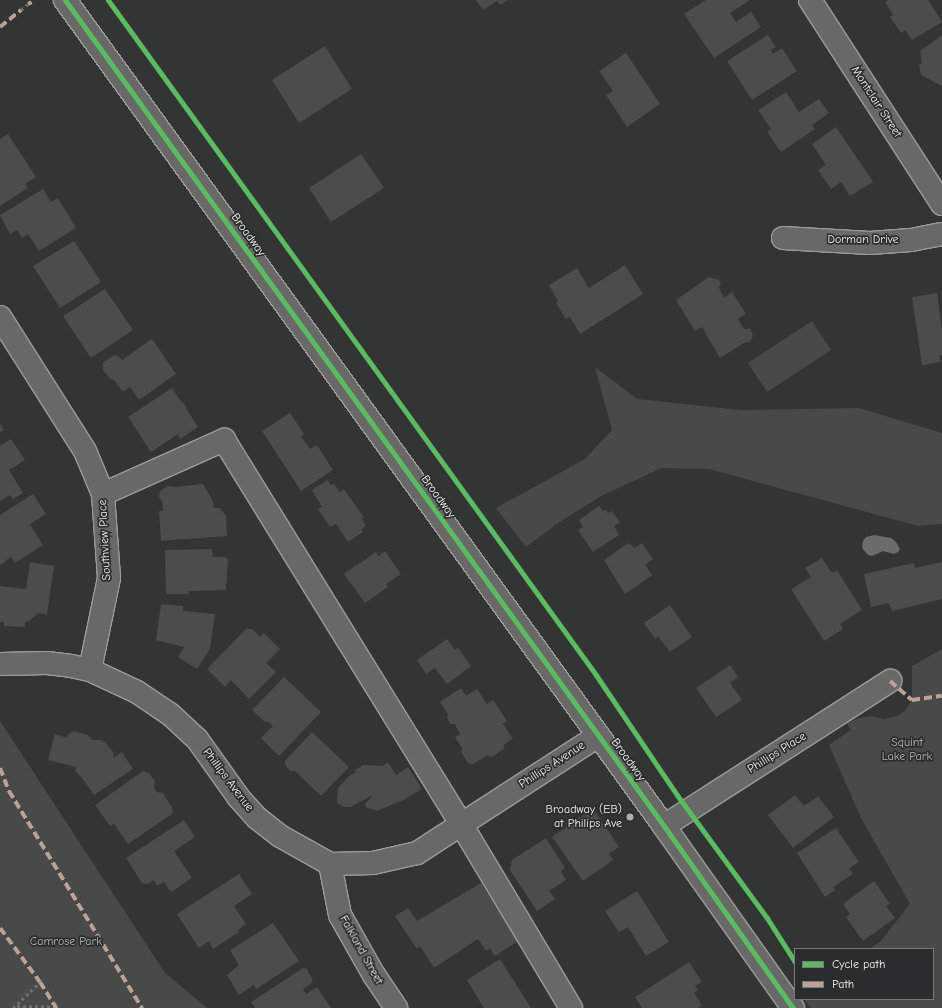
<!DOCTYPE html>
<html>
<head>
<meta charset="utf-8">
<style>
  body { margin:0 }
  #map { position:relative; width:942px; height:1008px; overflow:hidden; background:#333434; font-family:"Comic Neue",sans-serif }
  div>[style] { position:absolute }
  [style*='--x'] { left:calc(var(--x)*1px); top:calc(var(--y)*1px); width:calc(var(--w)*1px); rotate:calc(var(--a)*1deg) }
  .green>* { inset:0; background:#484a49 }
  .water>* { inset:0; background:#6c6d6b }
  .building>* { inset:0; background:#4b4c4c }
  .path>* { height:2.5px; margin-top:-1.25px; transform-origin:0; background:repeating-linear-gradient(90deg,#6f706f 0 3px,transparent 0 6px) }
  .roads { filter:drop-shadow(1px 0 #9b9b99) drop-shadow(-1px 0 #9b9b99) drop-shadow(0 1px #9b9b99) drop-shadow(0 -1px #9b9b99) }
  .minor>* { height:22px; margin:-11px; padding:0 11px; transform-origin:11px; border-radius:11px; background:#686866 }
  .quiet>* { height:4px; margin-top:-2px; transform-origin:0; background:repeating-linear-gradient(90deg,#bda197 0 8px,transparent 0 12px) }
  .cycleway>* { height:5px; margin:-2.5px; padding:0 2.5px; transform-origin:2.5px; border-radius:2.5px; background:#5cba63 }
  .dots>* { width:11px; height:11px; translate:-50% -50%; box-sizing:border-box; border:2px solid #2a2d2e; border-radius:50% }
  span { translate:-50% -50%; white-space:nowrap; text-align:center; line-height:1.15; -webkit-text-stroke:3.5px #2a2d2e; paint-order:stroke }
  .street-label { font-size:12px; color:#f4f1e8 }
  .park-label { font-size:12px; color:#b9b8b1 }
  .poi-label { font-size:12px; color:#f4f1e8 }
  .right { translate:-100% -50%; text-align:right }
  .legend { position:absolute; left:794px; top:948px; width:140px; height:52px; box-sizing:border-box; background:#2a2d2e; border:1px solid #7b7b78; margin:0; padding:5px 7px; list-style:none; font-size:12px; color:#f4f1e8 }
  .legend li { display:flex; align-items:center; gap:8px; height:20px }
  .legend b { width:20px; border:1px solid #7b7b78 }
</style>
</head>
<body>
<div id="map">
  <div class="green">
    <div style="clip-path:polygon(812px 321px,831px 350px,767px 392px,748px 363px)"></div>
    <div style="clip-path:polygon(595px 367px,637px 399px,740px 410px,859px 408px,942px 433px,942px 524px,918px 526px,709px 469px,662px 468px,603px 495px,558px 523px,526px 547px,496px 508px,585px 459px,612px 430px)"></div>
    <div style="clip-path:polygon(942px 649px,942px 1008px,811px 1008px,804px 999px,933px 999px,933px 949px,869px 949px,880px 942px,910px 904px,861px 818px,829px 745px,851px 730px,847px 724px,856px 719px,871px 716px,884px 719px,897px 716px,905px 711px,912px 700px,912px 666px)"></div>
    <div style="clip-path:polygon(0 721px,165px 973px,207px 1008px,0 1008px)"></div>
  </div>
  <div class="water">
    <div style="clip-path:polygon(874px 535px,891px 538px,896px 542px,900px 549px,898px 552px,894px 554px,883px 551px,872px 556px,868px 555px,862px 548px,863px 541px,866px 537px)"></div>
  </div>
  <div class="building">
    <div style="clip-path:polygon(476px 0,508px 0,500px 5px,497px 1px,483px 10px)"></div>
    <div style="clip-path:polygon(706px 0,750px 0,730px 13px,736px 22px,751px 12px,761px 27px,714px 58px,684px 14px)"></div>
    <div style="clip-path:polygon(888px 0,928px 0,942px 22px,912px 40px,905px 30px,901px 33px,890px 17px,893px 15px,885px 2px)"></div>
    <div style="clip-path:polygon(768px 35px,776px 47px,771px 50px,773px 54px,782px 48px,797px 71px,752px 100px,727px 61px)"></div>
    <div style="clip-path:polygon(942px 35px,942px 86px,921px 75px,919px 65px,922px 63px,920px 51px)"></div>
    <div style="clip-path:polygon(325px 46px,352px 89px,299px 123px,272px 80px)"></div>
    <div style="clip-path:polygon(626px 53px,660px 104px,627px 127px,606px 95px,613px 91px,599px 71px)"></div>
    <div style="clip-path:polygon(786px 92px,799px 112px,819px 99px,829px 113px,812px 125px,815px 129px,781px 152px,767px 132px,771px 129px,758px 110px)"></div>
    <div style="clip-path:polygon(836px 127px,873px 182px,850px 196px,841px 182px,831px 189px,818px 170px,826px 165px,812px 144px)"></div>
    <div style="clip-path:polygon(8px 134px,36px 177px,25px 184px,28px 188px,0 206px,0 139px)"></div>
    <div style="clip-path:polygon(361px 154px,384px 188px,331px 222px,309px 188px)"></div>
    <div style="clip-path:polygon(43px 189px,51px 202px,58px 198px,76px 228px,39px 251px,28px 234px,22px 238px,17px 230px,10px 234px,0 215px)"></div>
    <div style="clip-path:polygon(74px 241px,101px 282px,60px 308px,33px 266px)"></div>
    <div style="clip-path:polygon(625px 265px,643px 294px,580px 334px,570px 317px,566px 319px,556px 303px,558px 301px,549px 285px,577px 268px,589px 288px)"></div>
    <div style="clip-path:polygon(709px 277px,719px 280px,721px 283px,719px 288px,724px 298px,732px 292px,746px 314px,738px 319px,744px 329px,750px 329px,753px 336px,750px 342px,744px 343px,720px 358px,702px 327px,695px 331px,676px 300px)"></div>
    <div style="clip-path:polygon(105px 289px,133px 330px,91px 358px,63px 316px)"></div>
    <div style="clip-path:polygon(937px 293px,942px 330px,942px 355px,939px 356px,941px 362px,922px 365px,912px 297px)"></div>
    <div style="clip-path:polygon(152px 339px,176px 374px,139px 400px,130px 387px,123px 392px,114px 380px,109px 378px,103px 370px,103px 362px,115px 355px,119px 357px,122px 360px)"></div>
    <div style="clip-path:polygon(172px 388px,179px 399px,186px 406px,187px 410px,198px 427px,180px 439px,178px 434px,151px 452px,128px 417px)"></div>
    <div style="clip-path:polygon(290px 413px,304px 434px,301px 436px,310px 449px,317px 445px,333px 470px,301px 491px,262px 431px)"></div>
    <div style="clip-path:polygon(0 424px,4px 430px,0 432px)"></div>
    <div style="clip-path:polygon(11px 439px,25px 460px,9px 470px,23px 493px,13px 499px,10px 495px,0 501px,0 446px)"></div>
    <div style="clip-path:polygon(327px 480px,331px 485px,334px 484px,340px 492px,344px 489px,364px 518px,362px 519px,366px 526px,361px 530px,363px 532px,348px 542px,336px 524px,330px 527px,318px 509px,322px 507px,312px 490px)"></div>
    <div style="clip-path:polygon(203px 484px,213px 501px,214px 508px,220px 508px,226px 516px,227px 536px,161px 541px,159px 511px,163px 511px,162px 501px,159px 497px,160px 491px,168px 486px,173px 487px)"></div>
    <div style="clip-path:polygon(33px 494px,46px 514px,30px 524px,43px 545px,15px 563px,11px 557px,0 565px,0 515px)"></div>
    <div style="clip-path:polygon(599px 506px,603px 511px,606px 510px,608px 513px,612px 511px,620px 522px,614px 526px,619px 535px,593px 552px,578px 530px,583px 527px,579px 520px)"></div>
    <div style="clip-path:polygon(628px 543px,629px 545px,631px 544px,634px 548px,642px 543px,653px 559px,645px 565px,652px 575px,625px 594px,604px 560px)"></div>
    <div style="clip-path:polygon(212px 549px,213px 557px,224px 557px,228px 559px,226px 590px,188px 591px,189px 594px,166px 594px,165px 550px)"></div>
    <div style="clip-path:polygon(385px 551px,401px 574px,386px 584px,388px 587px,365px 603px,344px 574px,376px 552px,378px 556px)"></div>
    <div style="clip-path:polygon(822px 558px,832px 573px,837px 570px,862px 610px,840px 624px,843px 629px,824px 641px,791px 589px,811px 577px,805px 568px)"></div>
    <div style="clip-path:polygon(30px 562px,54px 566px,47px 615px,38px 613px,29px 621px,25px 622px,25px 627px,4px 626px,4px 622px,0 622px,0 586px,26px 589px)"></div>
    <div style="clip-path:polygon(942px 562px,942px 599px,892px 611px,889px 603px,871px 607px,864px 574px,914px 563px,915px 568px)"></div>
    <div style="clip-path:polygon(161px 604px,183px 606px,183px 611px,215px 614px,210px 649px,197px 669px,178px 657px,184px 647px,156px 640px)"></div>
    <div style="clip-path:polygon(670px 605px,692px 637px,670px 652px,658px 636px,655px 639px,644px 623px)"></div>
    <div style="clip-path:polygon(246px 629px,252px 629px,260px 637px,264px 633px,280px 649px,266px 663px,276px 672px,249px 699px,231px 680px,225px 687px,207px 669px)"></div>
    <div style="clip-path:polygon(447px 639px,455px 650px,458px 648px,471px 666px,447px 684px,435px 668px,426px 674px,417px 660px)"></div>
    <div style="clip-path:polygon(730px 665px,738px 677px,730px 683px,742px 700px,716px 717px,696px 688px)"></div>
    <div style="clip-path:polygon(284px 677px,321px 712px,279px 756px,261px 738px,273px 726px,267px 721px,265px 722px,252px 710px)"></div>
    <div style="clip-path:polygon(461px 688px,466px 696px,477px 689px,487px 704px,493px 700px,507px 721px,503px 724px,513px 739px,503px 745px,505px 748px,490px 758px,488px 755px,473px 764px,468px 763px,461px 752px,462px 748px,455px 737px,460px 734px,455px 724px,450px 724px,447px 717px,448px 714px,440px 702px)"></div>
    <div style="clip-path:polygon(74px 731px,88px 735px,92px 740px,101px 740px,105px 742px,114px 753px,113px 758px,122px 752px,133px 769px,94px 795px,82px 778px,75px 771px,76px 767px,48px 760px,55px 734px,67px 738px,68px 734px)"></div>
    <div style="clip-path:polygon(312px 732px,349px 767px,321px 796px,295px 771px,290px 771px,285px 764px,285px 761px)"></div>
    <div style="clip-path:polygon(388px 762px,396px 775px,408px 767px,422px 789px,403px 800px,377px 811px,367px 808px,365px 804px,373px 795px,350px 807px,344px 807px,337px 803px,338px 788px,349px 776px,356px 772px,355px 770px,363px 765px,383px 766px)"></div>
    <div style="clip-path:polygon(143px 771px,149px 773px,155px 781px,154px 788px,157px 792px,163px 793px,173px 809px,172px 814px,128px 844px,114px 824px,110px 826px,95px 805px)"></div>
    <div style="clip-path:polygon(795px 795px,804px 806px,818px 796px,834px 817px,793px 848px,768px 815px)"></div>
    <div style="clip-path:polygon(593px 808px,619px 847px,609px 854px,613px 860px,583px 881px,552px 837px)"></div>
    <div style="clip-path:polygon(184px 820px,195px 837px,174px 851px,192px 878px,171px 892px,164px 882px,157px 886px,154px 880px,147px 884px,142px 883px,126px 858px)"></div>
    <div style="clip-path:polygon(836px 828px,859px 862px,849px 868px,853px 874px,833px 887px,835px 890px,825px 897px,797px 853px)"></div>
    <div style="clip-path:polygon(546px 838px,565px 868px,561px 871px,566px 880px,549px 891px,555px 899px,537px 911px,510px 870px,512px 860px)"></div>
    <div style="clip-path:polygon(239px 874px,252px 894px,234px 906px,246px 924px,238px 930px,239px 932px,213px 949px,209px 941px,199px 948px,177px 914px)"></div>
    <div style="clip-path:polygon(874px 881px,890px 904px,886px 906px,895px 918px,863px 941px,846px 917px,850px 914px,843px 904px)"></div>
    <div style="clip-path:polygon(481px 883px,518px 941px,495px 956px,490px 948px,486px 951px,478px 939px,434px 968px,420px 946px,417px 949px,395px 916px,408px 908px,417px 921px)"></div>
    <div style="clip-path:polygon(637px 891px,669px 942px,646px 956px,628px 927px,619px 932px,605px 911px)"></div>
    <div style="clip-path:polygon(273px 923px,299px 961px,256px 989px,254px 985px,239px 995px,227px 975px,239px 965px,230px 950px)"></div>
    <div style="clip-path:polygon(500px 959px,531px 1008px,484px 1008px,467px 980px)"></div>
    <div style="clip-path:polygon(689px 962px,702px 982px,695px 986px,698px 990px,694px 993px,702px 1005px,698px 1008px,642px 1008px,635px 997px)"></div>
    <div style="clip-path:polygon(303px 968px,304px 969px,306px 968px,313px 980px,311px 981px,312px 983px,303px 989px,306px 994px,317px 987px,331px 1008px,255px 1008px,251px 1002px)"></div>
  </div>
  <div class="path">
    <div style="--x:21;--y:10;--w:9;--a:-41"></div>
    <div style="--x:17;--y:1006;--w:39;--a:1"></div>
    <div style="--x:13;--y:1008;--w:37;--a:-44"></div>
  </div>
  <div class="roads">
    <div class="minor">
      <div style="--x:65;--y:0;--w:1020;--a:54.05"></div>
      <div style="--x:664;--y:826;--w:223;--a:54.7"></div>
      <div style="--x:810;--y:0;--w:243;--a:57.1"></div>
      <div style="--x:783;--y:238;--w:87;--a:3.3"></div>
      <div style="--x:870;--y:243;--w:41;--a:-4.2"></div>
      <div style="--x:911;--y:240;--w:32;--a:-11"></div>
      <div style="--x:0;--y:317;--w:159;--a:57.6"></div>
      <div style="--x:85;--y:451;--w:47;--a:67.3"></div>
      <div style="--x:103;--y:494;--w:84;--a:85.9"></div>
      <div style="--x:109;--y:578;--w:94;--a:101.7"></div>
      <div style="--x:103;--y:494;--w:133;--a:-24.1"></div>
      <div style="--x:224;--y:440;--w:451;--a:58.3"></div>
      <div style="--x:461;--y:824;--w:214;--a:59.1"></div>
      <div style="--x:0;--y:664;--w:47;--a:-1.2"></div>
      <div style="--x:47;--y:663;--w:24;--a:7"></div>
      <div style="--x:71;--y:666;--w:19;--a:12"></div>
      <div style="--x:90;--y:670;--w:52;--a:25.1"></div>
      <div style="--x:137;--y:692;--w:40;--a:34"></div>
      <div style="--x:170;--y:714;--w:37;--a:43"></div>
      <div style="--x:197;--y:739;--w:72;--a:54.6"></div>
      <div style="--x:239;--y:798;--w:27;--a:48"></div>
      <div style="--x:257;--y:818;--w:29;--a:38"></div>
      <div style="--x:280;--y:836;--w:57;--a:29.2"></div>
      <div style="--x:330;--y:864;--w:43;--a:-1.3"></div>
      <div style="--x:373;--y:863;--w:45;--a:-12.8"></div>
      <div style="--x:417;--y:853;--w:216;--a:-32.9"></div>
      <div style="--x:664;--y:826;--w:269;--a:-32.7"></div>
      <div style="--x:330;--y:864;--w:52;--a:78.9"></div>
      <div style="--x:340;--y:915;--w:69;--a:60.5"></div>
      <div style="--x:374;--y:975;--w:40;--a:56"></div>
    </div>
  </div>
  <div class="quiet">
    <div style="--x:28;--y:4;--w:4;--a:-27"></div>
    <div style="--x:0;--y:27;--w:27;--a:-39"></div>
    <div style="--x:890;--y:681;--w:29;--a:41"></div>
    <div style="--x:912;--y:700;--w:30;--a:-8"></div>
    <div style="--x:0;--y:768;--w:25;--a:69"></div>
    <div style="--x:9;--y:791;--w:255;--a:58.5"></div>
    <div style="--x:0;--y:928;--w:67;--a:53.5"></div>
    <div style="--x:40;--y:982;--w:31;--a:58"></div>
  </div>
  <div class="cycleway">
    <div style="--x:65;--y:0;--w:1020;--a:54.05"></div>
    <div style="--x:664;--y:826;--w:223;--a:54.7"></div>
    <div style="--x:108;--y:0;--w:833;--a:54.13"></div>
    <div style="--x:596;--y:675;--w:145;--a:56"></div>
    <div style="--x:677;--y:795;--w:152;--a:53.8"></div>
    <div style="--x:767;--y:918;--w:52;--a:57.5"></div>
  </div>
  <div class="dots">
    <div style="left:630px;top:817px;background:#b0afa9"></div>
  </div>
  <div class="street-label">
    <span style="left:876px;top:102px;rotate:57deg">Montclair Street</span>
    <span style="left:248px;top:235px;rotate:54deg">Broadway</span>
    <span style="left:863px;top:240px">Dorman Drive</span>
    <span style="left:438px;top:497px;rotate:54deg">Broadway</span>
    <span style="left:105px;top:540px;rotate:-93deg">Southview Place</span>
    <span style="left:777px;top:753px;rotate:-32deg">Phillips Place</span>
    <span style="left:628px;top:760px;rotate:54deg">Broadway</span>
    <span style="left:552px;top:765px;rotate:-33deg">Phillips Avenue</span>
    <span style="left:228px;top:780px;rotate:53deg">Phillips Avenue</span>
    <span style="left:361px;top:950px;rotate:61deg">Falkland Street</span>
  </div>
  <div class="park-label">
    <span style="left:907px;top:750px">Squint<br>Lake Park</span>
    <span style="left:66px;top:942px">Camrose Park</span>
  </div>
  <div class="poi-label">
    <span class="right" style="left:622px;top:817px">Broadway (EB)<br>at Philips Ave</span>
  </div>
  <ul class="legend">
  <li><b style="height:5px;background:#5cba63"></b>Cycle path</li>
  <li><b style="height:5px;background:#bda197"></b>Path</li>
  </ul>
</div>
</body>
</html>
